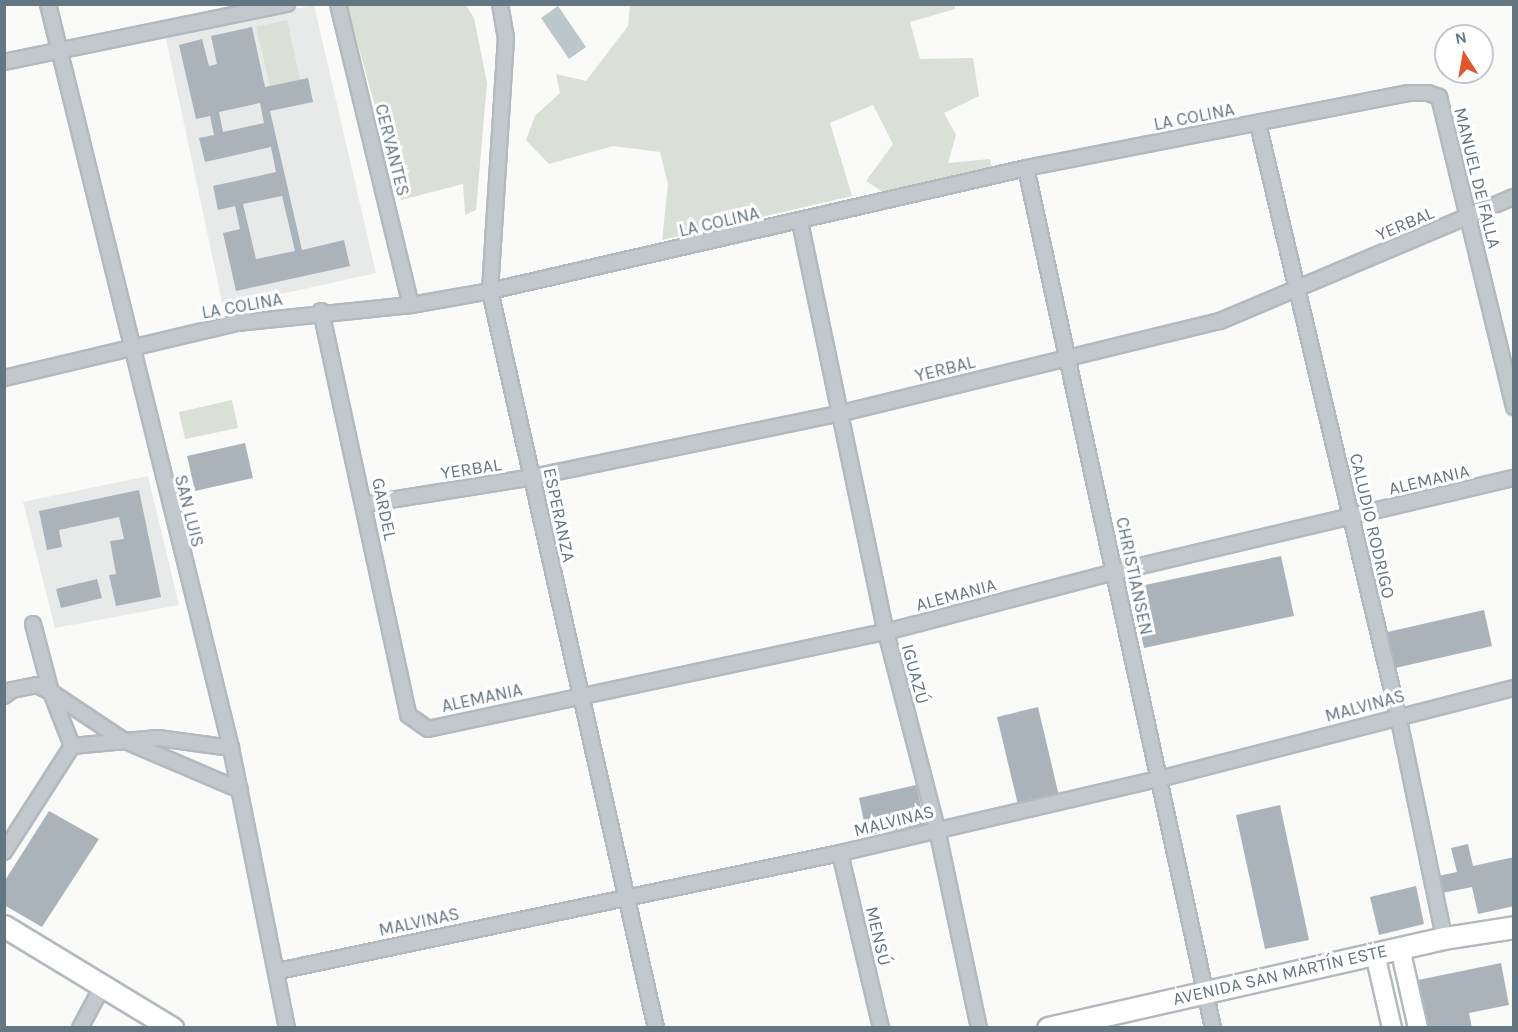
<!DOCTYPE html>
<html>
<head>
<meta charset="utf-8">
<style>
  body { margin:0 }
  #map { position:relative; width:1518px; height:1032px; overflow:hidden; background:#fafaf8; font-family:Karla,sans-serif }
  div>[style] { position:absolute }
  [style*='--x'] { left:calc(var(--x)*1px); top:calc(var(--y)*1px); width:calc(var(--w)*1px); rotate:calc(var(--a)*1deg) }
  .built>* { inset:0; background:#e8e9e9 }
  .green>* { inset:0; background:#dadfd7 }
  .water>* { inset:0; background:#bbc7cb }
  .building>* { inset:0; background:#aab3b9 }
  .roads { filter:drop-shadow(2px 0 #b3babf) drop-shadow(-2px 0 #b3babf) drop-shadow(0 2px #b3babf) drop-shadow(0 -2px #b3babf) }
  .street>* { height:14px; margin:-7px; padding:0 7px; transform-origin:7px; border-radius:7px; background:#c3c8cc }
  .secondary>* { height:18px; margin:-9px; padding:0 9px; transform-origin:9px; border-radius:9px; background:#fff }
  .primary>* { height:21px; margin:-10.5px; padding:0 10.5px; transform-origin:10.5px; border-radius:10.5px; background:#fff }
  span { translate:-50% -50%; white-space:nowrap; text-align:center; line-height:1.15; -webkit-text-stroke:6px #fff; paint-order:stroke }
  .street-label { font-size:18px; color:#657683 }
  .frame { position:absolute; inset:0; border:6px solid #657683; pointer-events:none }
  .north { position:absolute; left:1434px; top:24px; width:60px; height:60px; box-sizing:border-box; background:#fff; border:2px solid #c1c8cd; border-radius:50%; rotate:349deg; font-size:16px; font-weight:700; line-height:24px; text-align:center; color:#657683 }
  .north::after { content:''; display:block; margin:auto; width:21px; height:27px; background:#e4572e; clip-path:polygon(50% 0,100% 100%,50% 72%,0 100%) }
</style>
</head>
<body>
<div id="map">
  <div class="built">
    <div style="clip-path:polygon(314px 5px,376px 273px,223px 307px,165px 34px)"></div>
    <div style="clip-path:polygon(148px 476px,179px 605px,55px 628px,23px 502px)"></div>
  </div>
  <div class="green">
    <div style="clip-path:polygon(347px 5px,466px 5px,474px 18px,487px 83px,476px 210px,465px 215px,463px 184px,401px 200px)"></div>
    <div style="clip-path:polygon(630px 5px,955px 5px,955px 9px,910px 22px,920px 59px,973px 58px,979px 96px,944px 113px,956px 135px,948px 163px,990px 159px,992px 169px,886px 194px,866px 181px,893px 144px,873px 105px,830px 123px,852px 196px,662px 240px,668px 184px,660px 152px,613px 146px,549px 164px,526px 140px,535px 116px,560px 93px,556px 74px,586px 81px,628px 26px)"></div>
    <div style="clip-path:polygon(287px 20px,300px 80px,270px 86px,256px 27px)"></div>
    <div style="clip-path:polygon(232px 400px,238px 428px,185px 439px,179px 412px)"></div>
  </div>
  <div class="water">
    <div style="clip-path:polygon(558px 6px,586px 47px,569px 59px,541px 18px)"></div>
  </div>
  <div class="building">
    <div style="clip-path:polygon(evenodd,252px 27px,265px 87px,308px 78px,313px 102px,270px 111px,302px 250px,344px 240px,350px 266px,236px 291px,223px 233px,240px 229px,235px 206px,218px 210px,213px 186px,276px 172px,271px 147px,205px 162px,199px 138px,214px 135px,210px 116px,196px 119px,179px 45px,202px 39px,209px 66px,217px 64px,211px 36px,252px 27px,260px 103px,264px 123px,223px 132px,219px 112px,260px 103px,252px 27px,282px 196px,295px 251px,256px 259px,243px 204px,282px 196px)"></div>
    <div style="clip-path:polygon(245px 443px,253px 478px,195px 491px,187px 456px)"></div>
    <div style="clip-path:polygon(139px 490px,161px 597px,116px 606px,109px 575px,116px 574px,110px 541px,124px 539px,119px 517px,59px 530px,62px 547px,47px 550px,39px 511px)"></div>
    <div style="clip-path:polygon(1281px 556px,1294px 616px,1144px 648px,1131px 588px)"></div>
    <div style="clip-path:polygon(97px 579px,102px 598px,61px 608px,56px 589px)"></div>
    <div style="clip-path:polygon(1484px 610px,1492px 646px,1391px 669px,1383px 633px)"></div>
    <div style="clip-path:polygon(1038px 707px,1059px 796px,1018px 805px,997px 717px)"></div>
    <div style="clip-path:polygon(916px 785px,925px 824px,867px 836px,859px 798px)"></div>
    <div style="clip-path:polygon(1280px 805px,1309px 940px,1265px 949px,1236px 815px)"></div>
    <div style="clip-path:polygon(49px 811px,99px 839px,42px 927px,4px 905px,4px 882px)"></div>
    <div style="clip-path:polygon(1468px 844px,1473px 866px,1514px 857px,1514px 906px,1478px 914px,1472px 887px,1442px 893px,1438px 876px,1457px 872px,1451px 848px)"></div>
    <div style="clip-path:polygon(1416px 886px,1424px 924px,1379px 935px,1370px 897px)"></div>
    <div style="clip-path:polygon(1501px 963px,1509px 1005px,1469px 1013px,1472px 1028px,1428px 1028px,1418px 980px)"></div>
  </div>
  <div class="roads">
    <div class="street">
      <div style="--x:48;--y:4;--w:766;--a:76.18"></div>
      <div style="--x:231;--y:748;--w:286;--a:78.7"></div>
      <div style="--x:338;--y:4;--w:310;--a:76.4"></div>
      <div style="--x:500;--y:4;--w:34;--a:80"></div>
      <div style="--x:506;--y:37;--w:255;--a:93.6"></div>
      <div style="--x:490;--y:291;--w:755;--a:77.31"></div>
      <div style="--x:4;--y:62;--w:289;--a:-11.6"></div>
      <div style="--x:1258;--y:124;--w:607;--a:76.67"></div>
      <div style="--x:1398;--y:715;--w:228;--a:78.3"></div>
      <div style="--x:1026;--y:168;--w:880;--a:77.73"></div>
      <div style="--x:800;--y:222;--w:419;--a:78.2"></div>
      <div style="--x:886;--y:632;--w:203;--a:75.5"></div>
      <div style="--x:937;--y:829;--w:203;--a:78.1"></div>
      <div style="--x:321;--y:311;--w:413;--a:77.8"></div>
      <div style="--x:408;--y:715;--w:24;--a:35"></div>
      <div style="--x:428;--y:729;--w:468;--a:-12"></div>
      <div style="--x:886;--y:632;--w:237;--a:-14.7"></div>
      <div style="--x:1115;--y:572;--w:410;--a:-13.3"></div>
      <div style="--x:4;--y:378;--w:239;--a:-13.3"></div>
      <div style="--x:237;--y:323;--w:175;--a:-5.9"></div>
      <div style="--x:411;--y:305;--w:80;--a:-10"></div>
      <div style="--x:490;--y:291;--w:550;--a:-12.92"></div>
      <div style="--x:1026;--y:168;--w:389;--a:-11.1"></div>
      <div style="--x:1408;--y:93;--w:20;--a:0"></div>
      <div style="--x:1428;--y:93;--w:12;--a:20"></div>
      <div style="--x:1439;--y:97;--w:319;--a:76.4"></div>
      <div style="--x:365;--y:504;--w:170;--a:-9.1"></div>
      <div style="--x:533;--y:477;--w:311;--a:-11.7"></div>
      <div style="--x:838;--y:414;--w:393;--a:-13.7"></div>
      <div style="--x:1220;--y:321;--w:319;--a:-22.9"></div>
      <div style="--x:33;--y:624;--w:70;--a:75.2"></div>
      <div style="--x:51;--y:692;--w:87;--a:33.7"></div>
      <div style="--x:123;--y:740;--w:127;--a:23.1"></div>
      <div style="--x:4;--y:696;--w:10;--a:-37"></div>
      <div style="--x:12;--y:690;--w:25;--a:-11"></div>
      <div style="--x:37;--y:685;--w:16;--a:27"></div>
      <div style="--x:51;--y:692;--w:58;--a:68.7"></div>
      <div style="--x:4;--y:852;--w:126;--a:-57.3"></div>
      <div style="--x:72;--y:746;--w:86;--a:-5.3"></div>
      <div style="--x:158;--y:738;--w:74;--a:7.8"></div>
      <div style="--x:840;--y:853;--w:180;--a:76.8"></div>
      <div style="--x:278;--y:971;--w:574;--a:-11.86"></div>
      <div style="--x:840;--y:853;--w:327;--a:-13.1"></div>
      <div style="--x:1159;--y:779;--w:366;--a:-14.4"></div>
      <div style="--x:80;--y:1028;--w:47;--a:-61.8"></div>
    </div>
    <div class="secondary">
      <div style="--x:1400;--y:948;--w:82;--a:77.3"></div>
      <div style="--x:1375;--y:954;--w:76;--a:77.1"></div>
    </div>
    <div class="primary">
      <div style="--x:4;--y:926;--w:197;--a:31.3"></div>
      <div style="--x:1048;--y:1028;--w:406;--a:-12.8"></div>
      <div style="--x:1444;--y:938;--w:71;--a:-8.9"></div>
    </div>
  </div>
  <div class="street-label">
    <span style="left:1194px;top:117px;rotate:-11deg">LA COLINA</span>
    <span style="left:392px;top:150px;rotate:76deg">CERVANTES</span>
    <span style="left:1477px;top:178px;rotate:76deg">MANUEL DE FALLA</span>
    <span style="left:719px;top:222px;rotate:-13deg">LA COLINA</span>
    <span style="left:1405px;top:224px;rotate:-23deg">YERBAL</span>
    <span style="left:242px;top:306px;rotate:-10deg">LA COLINA</span>
    <span style="left:945px;top:369px;rotate:-14deg">YERBAL</span>
    <span style="left:471px;top:469px;rotate:-9deg">YERBAL</span>
    <span style="left:1429px;top:480px;rotate:-13deg">ALEMANIA</span>
    <span style="left:384px;top:509px;rotate:78deg">GARDEL</span>
    <span style="left:189px;top:511px;rotate:76deg">SAN LUIS</span>
    <span style="left:559px;top:515px;rotate:78deg">ESPERANZA</span>
    <span style="left:1372px;top:526px;rotate:77deg">CALUDIO RODRIGO</span>
    <span style="left:1134px;top:576px;rotate:78deg">CHRISTIANSEN</span>
    <span style="left:956px;top:595px;rotate:-15deg">ALEMANIA</span>
    <span style="left:915px;top:674px;rotate:75deg">IGUAZÚ</span>
    <span style="left:482px;top:698px;rotate:-12deg">ALEMANIA</span>
    <span style="left:1365px;top:706px;rotate:-15deg">MALVINAS</span>
    <span style="left:894px;top:821px;rotate:-14deg">MALVINAS</span>
    <span style="left:419px;top:922px;rotate:-12deg">MALVINAS</span>
    <span style="left:878px;top:936px;rotate:77deg">MENSÚ</span>
    <span style="left:1280px;top:975px;rotate:-13deg">AVENIDA SAN MARTÍN ESTE</span>
  </div>
  <div class="frame"></div>
  <div class="north">N</div>
</div>
</body>
</html>
